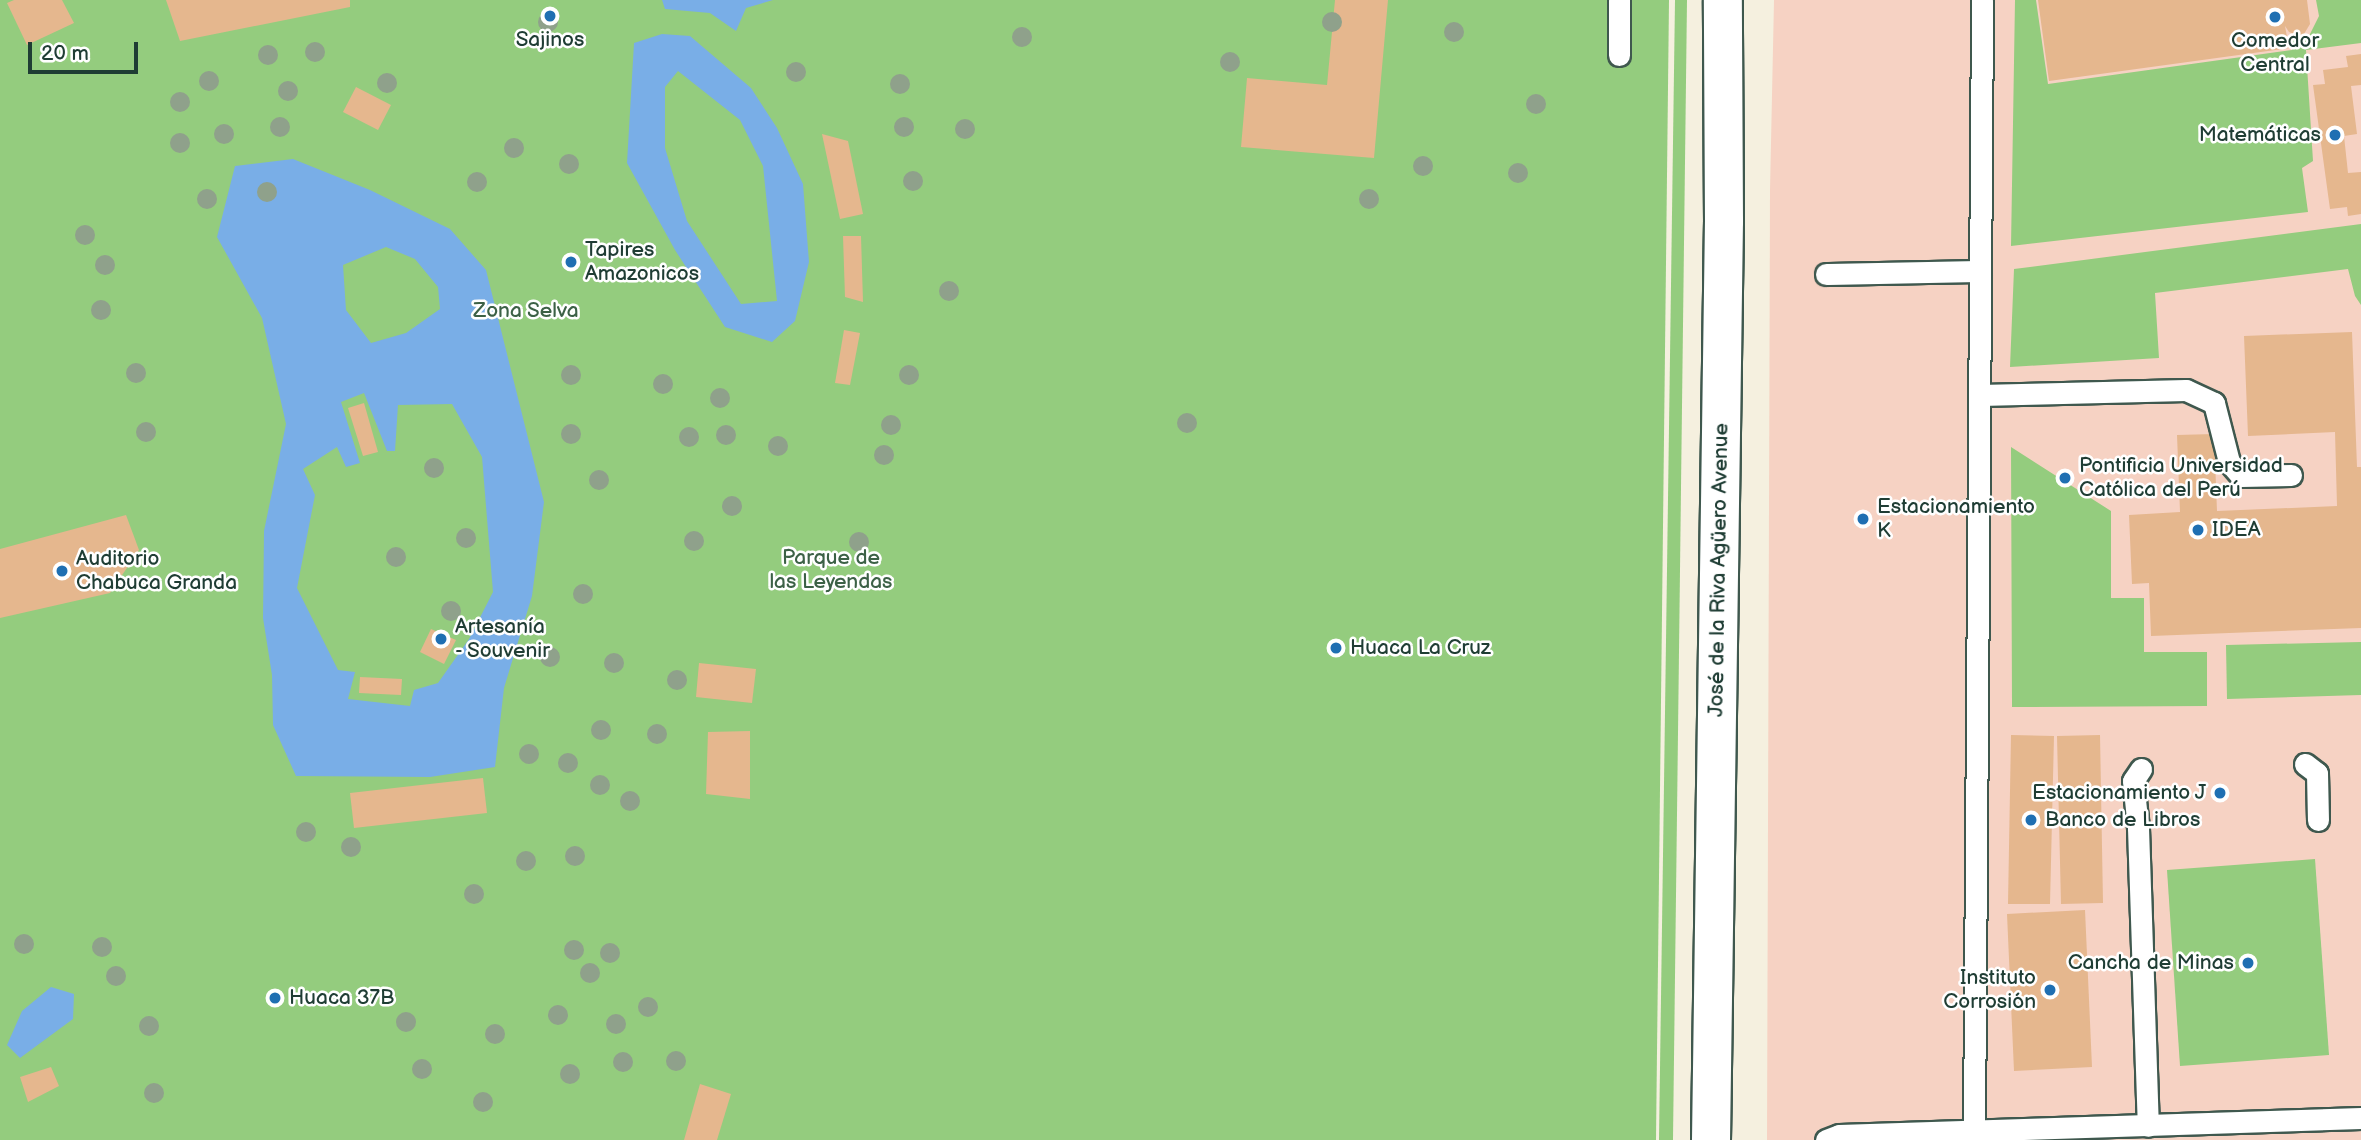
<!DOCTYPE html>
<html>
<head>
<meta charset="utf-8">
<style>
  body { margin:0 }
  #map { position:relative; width:2361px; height:1140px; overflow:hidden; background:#f5f0df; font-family:"Balsamiq Sans",sans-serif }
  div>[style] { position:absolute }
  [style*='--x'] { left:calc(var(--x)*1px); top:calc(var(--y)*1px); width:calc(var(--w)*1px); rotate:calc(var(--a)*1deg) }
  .built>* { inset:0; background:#f6d2c3 }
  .green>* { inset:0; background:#94cc7e }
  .water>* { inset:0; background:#79aee7 }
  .building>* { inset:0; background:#e5b78e }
  .roads { filter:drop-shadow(2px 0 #3f584e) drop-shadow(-2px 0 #3f584e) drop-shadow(0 2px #3f584e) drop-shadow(0 -2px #3f584e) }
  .lane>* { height:21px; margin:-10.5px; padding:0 10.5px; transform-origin:10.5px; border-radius:10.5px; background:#fff }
  .secondary>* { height:38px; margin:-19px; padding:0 19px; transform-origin:19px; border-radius:19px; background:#fff }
  .trees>* { width:20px; height:20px; margin:-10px; border-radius:50%; background:#8fa18b }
  .dots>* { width:19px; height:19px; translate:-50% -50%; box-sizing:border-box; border:4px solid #fff; border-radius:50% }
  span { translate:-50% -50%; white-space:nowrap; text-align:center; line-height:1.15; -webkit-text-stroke:5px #fff; paint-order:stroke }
  .poi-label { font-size:21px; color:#1f3d34 }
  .right { translate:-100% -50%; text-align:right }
  .left { translate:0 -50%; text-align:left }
  .park-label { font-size:21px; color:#3c6146 }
  .street-label { font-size:21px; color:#1f3d34 }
  .scale { position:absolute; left:28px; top:42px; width:110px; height:32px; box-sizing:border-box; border:4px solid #1f3d34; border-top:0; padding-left:9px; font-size:21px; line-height:24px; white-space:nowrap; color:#1f3d34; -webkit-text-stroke:5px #fff; paint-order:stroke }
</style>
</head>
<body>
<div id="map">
  <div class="built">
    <div style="clip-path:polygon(1774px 0,2361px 0,2361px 1140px,1767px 1140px,1770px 190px)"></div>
  </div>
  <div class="green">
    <div style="clip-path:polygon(0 0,1669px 0,1656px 1140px,0 1140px)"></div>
    <div style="clip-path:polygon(1675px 0,1687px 0,1673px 1140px,1659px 1140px)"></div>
    <div style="clip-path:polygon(2015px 0,2036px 0,2048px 84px,2292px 50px,2292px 39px,2309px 36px,2319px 16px,2316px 0,2361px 0,2361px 43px,2306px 50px,2313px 161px,2302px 168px,2308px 212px,2011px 246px)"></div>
    <div style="clip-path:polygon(2361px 224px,2361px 305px,2355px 296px,2348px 269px,2155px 293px,2159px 358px,2010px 367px,2014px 269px)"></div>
    <div style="clip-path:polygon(2011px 447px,2111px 511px,2111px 598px,2144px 598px,2144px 652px,2207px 652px,2207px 706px,2012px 707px)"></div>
    <div style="clip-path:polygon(2361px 642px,2361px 695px,2227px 699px,2226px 645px)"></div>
    <div style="clip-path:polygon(2315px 859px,2329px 1055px,2180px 1066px,2167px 870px)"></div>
  </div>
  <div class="water">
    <div style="clip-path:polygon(662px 0,773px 0,746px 8px,736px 31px,710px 13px,665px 9px)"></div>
    <div style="clip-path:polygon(evenodd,662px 34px,690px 36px,751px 88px,777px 128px,803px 184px,809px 262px,795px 321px,772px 342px,725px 327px,675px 250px,627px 163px,634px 43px,662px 34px,678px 71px,740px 120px,763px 166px,777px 301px,741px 304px,687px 221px,665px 148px,665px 87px,678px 71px)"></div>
    <div style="clip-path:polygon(evenodd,293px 159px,370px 190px,450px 229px,486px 270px,544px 502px,532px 596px,504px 688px,495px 767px,430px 777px,296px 776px,273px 725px,272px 675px,263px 618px,264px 531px,286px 424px,262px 318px,217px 237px,235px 166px,293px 159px,386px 247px,415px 259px,438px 287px,440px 309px,406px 333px,371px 343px,346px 310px,343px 265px,386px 247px,293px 159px,364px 393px,387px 451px,395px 451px,398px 405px,452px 404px,482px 457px,493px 592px,469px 639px,438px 683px,414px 690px,410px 706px,348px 699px,355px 672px,338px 670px,297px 588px,315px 495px,303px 469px,337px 447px,346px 467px,360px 463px,341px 402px,364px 393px)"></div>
    <div style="clip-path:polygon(51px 987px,74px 994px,73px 1019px,20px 1058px,7px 1045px,22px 1011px)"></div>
  </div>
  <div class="building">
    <div style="clip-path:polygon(14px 0,62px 0,74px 23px,27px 45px,7px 3px)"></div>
    <div style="clip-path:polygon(166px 0,350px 0,350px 7px,180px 41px)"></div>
    <div style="clip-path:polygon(1335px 0,1388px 0,1374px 158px,1241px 147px,1247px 78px,1327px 85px)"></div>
    <div style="clip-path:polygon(2038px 0,2307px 0,2310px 24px,2304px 34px,2297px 35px,2289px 32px,2285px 26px,2289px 48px,2049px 81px)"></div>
    <div style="clip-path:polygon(2361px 54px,2361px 85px,2351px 86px,2357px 134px,2344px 136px,2348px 173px,2361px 172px,2361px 214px,2348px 216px,2347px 207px,2330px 209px,2313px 85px,2325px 84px,2323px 70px,2348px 67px,2346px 56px)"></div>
    <div style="clip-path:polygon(356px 87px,391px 105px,378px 130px,343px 112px)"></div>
    <div style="clip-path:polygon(822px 134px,848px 141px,863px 214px,840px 219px)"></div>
    <div style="clip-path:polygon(843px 236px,861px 236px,863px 302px,845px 297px)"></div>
    <div style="clip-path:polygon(844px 330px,860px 333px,850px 385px,835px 383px)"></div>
    <div style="clip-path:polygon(2352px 332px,2357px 467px,2361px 467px,2361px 628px,2151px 636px,2149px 583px,2132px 584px,2129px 515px,2180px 512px,2177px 435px,2214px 434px,2217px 511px,2337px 506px,2335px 432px,2248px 436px,2244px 336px)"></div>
    <div style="clip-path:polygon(364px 403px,378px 452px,363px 456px,348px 408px)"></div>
    <div style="clip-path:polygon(126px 515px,139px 550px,110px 593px,0 618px,0 549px)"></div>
    <div style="clip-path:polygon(431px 629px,456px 640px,444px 664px,420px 652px)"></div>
    <div style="clip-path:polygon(699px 663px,756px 669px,752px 703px,696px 697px)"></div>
    <div style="clip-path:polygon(360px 677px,402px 679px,401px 695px,359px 693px)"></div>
    <div style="clip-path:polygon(750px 731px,750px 799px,706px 794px,708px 732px)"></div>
    <div style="clip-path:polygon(2011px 735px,2054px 736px,2050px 904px,2008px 904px)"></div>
    <div style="clip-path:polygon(2100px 735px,2103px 903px,2061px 904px,2057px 736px)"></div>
    <div style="clip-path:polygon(483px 778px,487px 813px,354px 828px,350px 793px)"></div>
    <div style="clip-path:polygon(2085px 910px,2092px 1067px,2014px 1071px,2007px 914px)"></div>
    <div style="clip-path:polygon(51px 1067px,59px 1086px,28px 1102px,20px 1077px)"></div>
    <div style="clip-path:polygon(700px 1084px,731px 1094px,717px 1140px,684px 1140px)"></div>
  </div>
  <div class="roads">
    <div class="lane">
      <div style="--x:1619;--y:0;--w:55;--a:90"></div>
      <div style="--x:1826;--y:274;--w:154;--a:-1.1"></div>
      <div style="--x:1980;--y:395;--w:206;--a:-1.4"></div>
      <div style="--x:2186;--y:390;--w:31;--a:25"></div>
      <div style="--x:2214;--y:403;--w:61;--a:75.7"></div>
      <div style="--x:2229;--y:462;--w:18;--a:49"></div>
      <div style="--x:2241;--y:476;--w:50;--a:-1.1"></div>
      <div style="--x:2305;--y:764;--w:15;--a:37"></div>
      <div style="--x:2317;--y:773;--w:47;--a:88.8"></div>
      <div style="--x:2141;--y:769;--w:14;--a:124"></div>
      <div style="--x:2133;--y:781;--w:47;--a:83.9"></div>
      <div style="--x:2138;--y:828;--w:298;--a:88.1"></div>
      <div style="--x:1974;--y:1130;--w:1130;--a:-89.59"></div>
      <div style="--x:1826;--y:1140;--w:14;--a:-21"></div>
      <div style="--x:1839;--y:1135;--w:522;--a:-1.87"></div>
    </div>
    <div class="secondary">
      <div style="--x:1711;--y:1140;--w:919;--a:-89.19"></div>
      <div style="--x:1724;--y:221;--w:221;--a:-90.3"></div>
    </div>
  </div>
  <div class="trees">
    <div style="left:548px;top:22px"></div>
    <div style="left:1332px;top:22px"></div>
    <div style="left:1454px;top:32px"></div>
    <div style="left:1022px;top:37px"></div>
    <div style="left:315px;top:52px"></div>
    <div style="left:268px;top:55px"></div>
    <div style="left:1230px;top:62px"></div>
    <div style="left:796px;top:72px"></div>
    <div style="left:209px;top:81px"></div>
    <div style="left:387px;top:83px"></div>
    <div style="left:900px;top:84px"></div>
    <div style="left:288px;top:91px"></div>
    <div style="left:180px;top:102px"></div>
    <div style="left:1536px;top:104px"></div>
    <div style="left:280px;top:127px"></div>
    <div style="left:904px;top:127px"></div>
    <div style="left:965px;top:129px"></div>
    <div style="left:224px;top:134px"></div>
    <div style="left:180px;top:143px"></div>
    <div style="left:514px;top:148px"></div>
    <div style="left:569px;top:164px"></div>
    <div style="left:1423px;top:166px"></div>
    <div style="left:1518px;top:173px"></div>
    <div style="left:913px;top:181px"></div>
    <div style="left:477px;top:182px"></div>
    <div style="left:267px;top:192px"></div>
    <div style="left:207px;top:199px"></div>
    <div style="left:1369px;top:199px"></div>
    <div style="left:85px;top:235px"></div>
    <div style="left:105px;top:265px"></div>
    <div style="left:949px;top:291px"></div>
    <div style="left:101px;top:310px"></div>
    <div style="left:136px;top:373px"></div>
    <div style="left:571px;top:375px"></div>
    <div style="left:909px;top:375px"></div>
    <div style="left:663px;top:384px"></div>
    <div style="left:720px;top:398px"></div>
    <div style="left:1187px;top:423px"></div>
    <div style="left:891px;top:425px"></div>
    <div style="left:146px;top:432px"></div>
    <div style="left:571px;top:434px"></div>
    <div style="left:726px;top:435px"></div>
    <div style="left:689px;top:437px"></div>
    <div style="left:778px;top:446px"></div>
    <div style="left:884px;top:455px"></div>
    <div style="left:434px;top:468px"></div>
    <div style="left:599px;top:480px"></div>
    <div style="left:732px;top:506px"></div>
    <div style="left:466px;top:538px"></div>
    <div style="left:694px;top:541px"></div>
    <div style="left:859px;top:542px"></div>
    <div style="left:396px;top:557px"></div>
    <div style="left:583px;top:594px"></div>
    <div style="left:451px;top:611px"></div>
    <div style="left:550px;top:657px"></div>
    <div style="left:614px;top:663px"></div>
    <div style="left:677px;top:680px"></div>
    <div style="left:601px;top:730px"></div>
    <div style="left:657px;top:734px"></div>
    <div style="left:529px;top:754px"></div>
    <div style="left:568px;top:763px"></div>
    <div style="left:600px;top:785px"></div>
    <div style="left:630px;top:801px"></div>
    <div style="left:306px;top:832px"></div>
    <div style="left:351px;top:847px"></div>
    <div style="left:575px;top:856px"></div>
    <div style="left:526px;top:861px"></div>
    <div style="left:474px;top:894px"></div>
    <div style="left:24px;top:944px"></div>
    <div style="left:102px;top:947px"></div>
    <div style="left:574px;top:950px"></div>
    <div style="left:610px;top:953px"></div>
    <div style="left:590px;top:973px"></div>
    <div style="left:116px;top:976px"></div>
    <div style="left:648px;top:1007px"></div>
    <div style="left:558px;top:1015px"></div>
    <div style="left:406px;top:1022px"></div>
    <div style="left:616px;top:1024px"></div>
    <div style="left:149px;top:1026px"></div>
    <div style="left:495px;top:1034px"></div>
    <div style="left:676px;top:1061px"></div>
    <div style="left:623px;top:1062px"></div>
    <div style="left:422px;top:1069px"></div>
    <div style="left:570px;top:1074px"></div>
    <div style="left:154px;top:1093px"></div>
    <div style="left:483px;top:1102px"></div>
  </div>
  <div class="dots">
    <div style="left:550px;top:16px;background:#1f6fb2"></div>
    <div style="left:2275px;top:17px;background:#1f6fb2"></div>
    <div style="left:2335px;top:135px;background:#1f6fb2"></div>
    <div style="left:571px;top:262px;background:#1f6fb2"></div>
    <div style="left:2065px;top:478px;background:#1f6fb2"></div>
    <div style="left:1863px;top:519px;background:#1f6fb2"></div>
    <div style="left:2198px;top:530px;background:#1f6fb2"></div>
    <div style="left:62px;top:571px;background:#1f6fb2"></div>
    <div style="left:441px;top:639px;background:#1f6fb2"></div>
    <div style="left:1336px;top:648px;background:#1f6fb2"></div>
    <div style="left:2220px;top:793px;background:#1f6fb2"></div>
    <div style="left:2031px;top:820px;background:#1f6fb2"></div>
    <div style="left:2248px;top:963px;background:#1f6fb2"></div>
    <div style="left:2050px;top:990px;background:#1f6fb2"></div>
    <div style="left:275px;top:998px;background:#1f6fb2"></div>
  </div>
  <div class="poi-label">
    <span style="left:550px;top:40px">Sajinos</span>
    <span style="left:2275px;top:53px">Comedor<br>Central</span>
    <span class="right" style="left:2321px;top:135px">Matemáticas</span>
    <span class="left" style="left:585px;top:262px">Tapires<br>Amazonicos</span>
    <span class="left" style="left:2079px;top:478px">Pontificia Universidad<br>Católica del Perú</span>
    <span class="left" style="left:1877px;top:519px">Estacionamiento<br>K</span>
    <span class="left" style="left:2212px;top:530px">IDEA</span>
    <span class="left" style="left:76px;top:571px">Auditorio<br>Chabuca Granda</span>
    <span class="left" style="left:455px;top:639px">Artesanía<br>- Souvenir</span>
    <span class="left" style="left:1350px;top:648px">Huaca La Cruz</span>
    <span class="right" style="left:2206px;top:793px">Estacionamiento J</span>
    <span class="left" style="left:2045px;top:820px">Banco de Libros</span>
    <span class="right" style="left:2234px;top:963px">Cancha de Minas</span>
    <span class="right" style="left:2036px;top:990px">Instituto<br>Corrosión</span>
    <span class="left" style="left:289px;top:998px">Huaca 37B</span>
  </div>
  <div class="park-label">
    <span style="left:526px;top:311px">Zona Selva</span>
    <span style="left:831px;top:570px">Parque de<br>las Leyendas</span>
  </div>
  <div class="street-label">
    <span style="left:1719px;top:570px;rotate:-89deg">José de la Riva Agüero Avenue</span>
  </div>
  <div class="scale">20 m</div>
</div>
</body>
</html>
